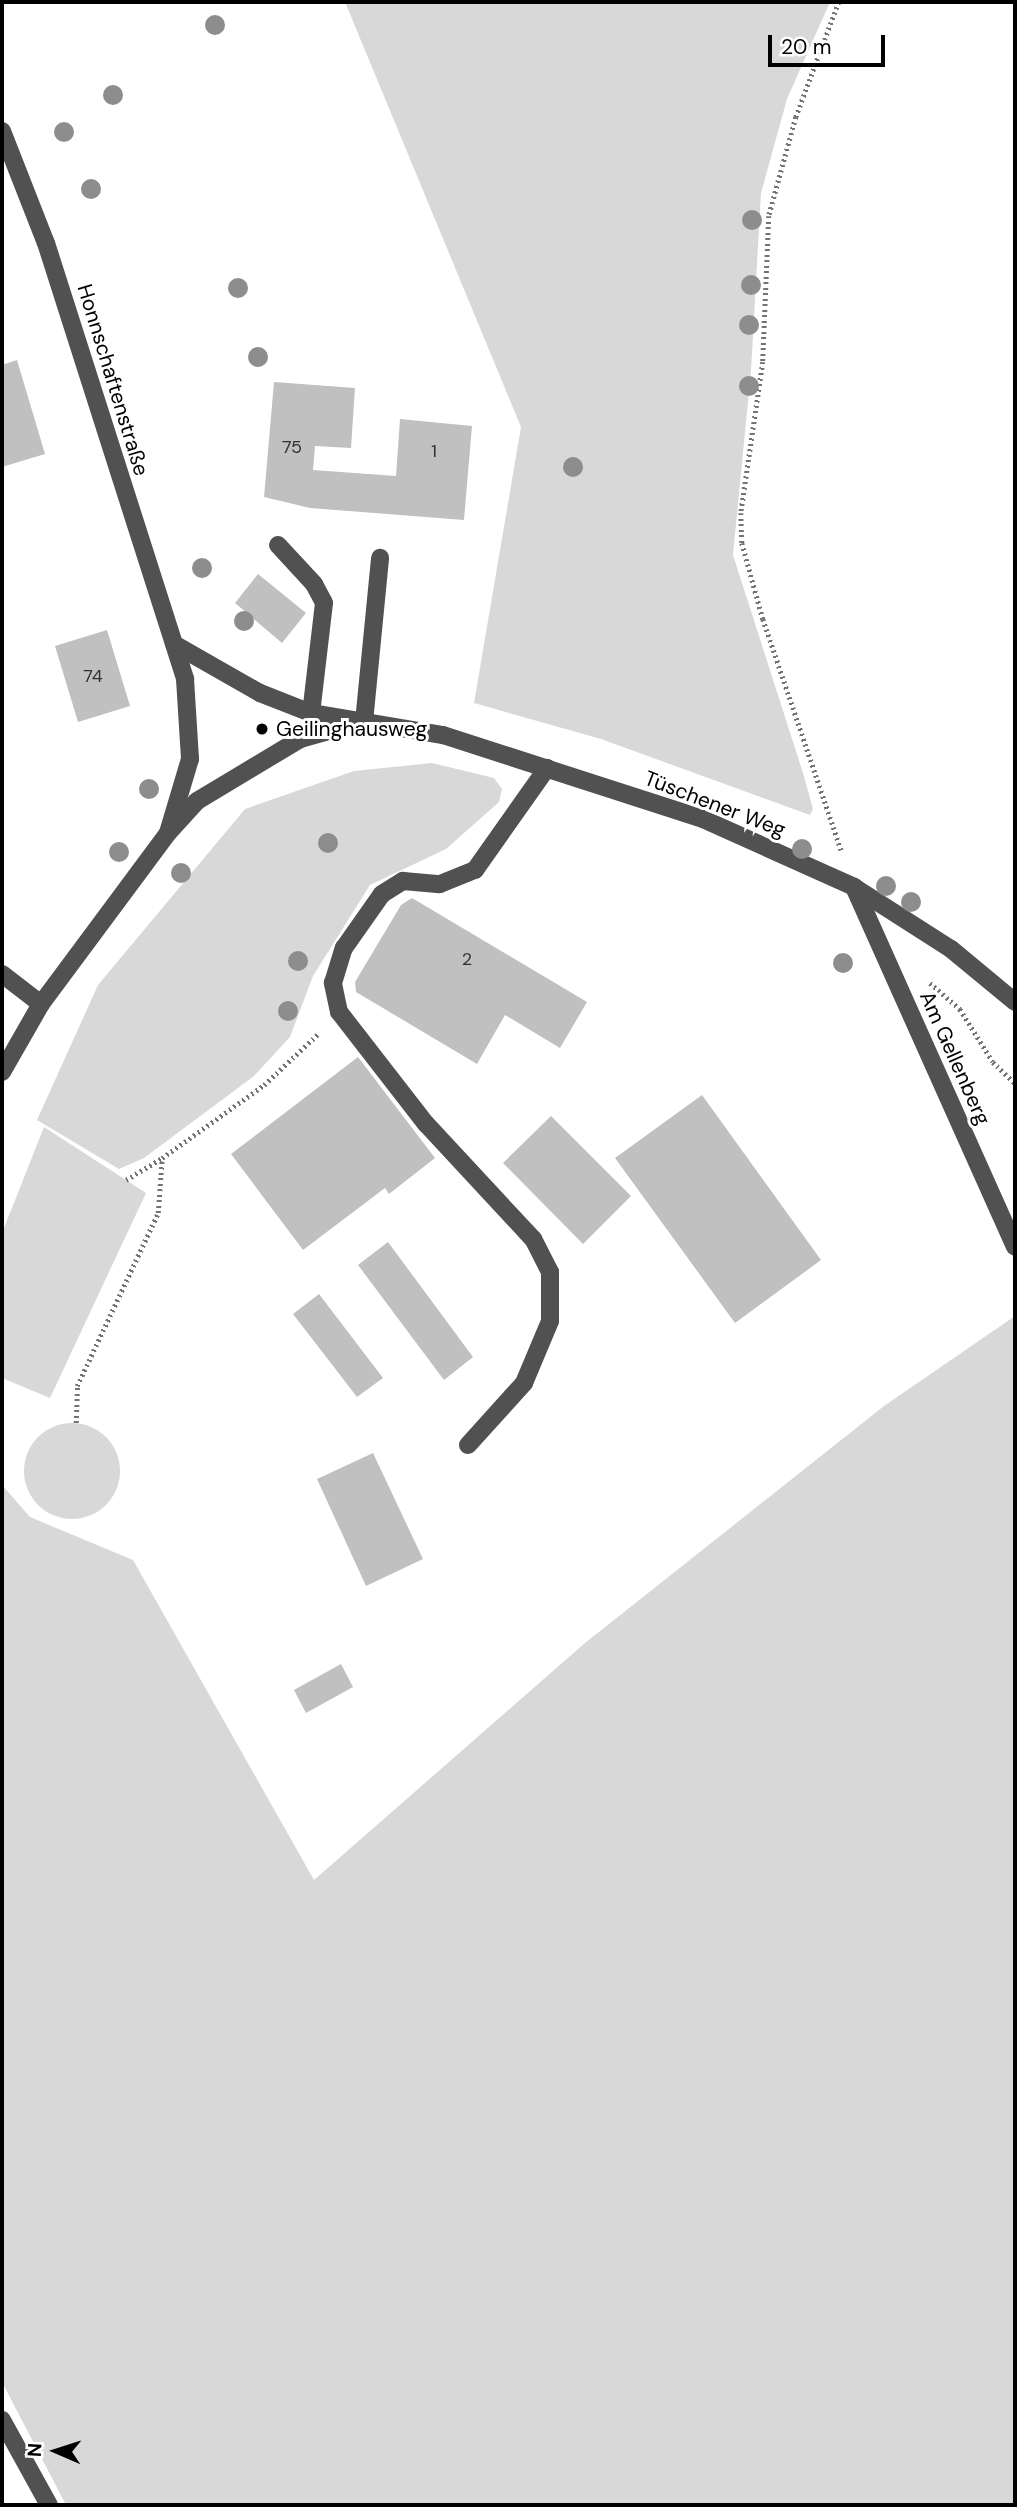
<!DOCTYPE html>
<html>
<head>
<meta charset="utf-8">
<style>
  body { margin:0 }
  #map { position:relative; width:1017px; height:2507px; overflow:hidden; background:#fff; font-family:"DM Sans",sans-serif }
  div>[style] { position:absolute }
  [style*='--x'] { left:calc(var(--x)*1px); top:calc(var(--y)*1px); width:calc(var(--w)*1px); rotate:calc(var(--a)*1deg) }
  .green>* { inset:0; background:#d8d8d8 }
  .round { border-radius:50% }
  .building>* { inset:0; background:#c0c0c0 }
  .path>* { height:4.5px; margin-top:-2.25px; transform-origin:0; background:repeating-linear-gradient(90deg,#737373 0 2px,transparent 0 5.5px) }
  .minor>* { height:18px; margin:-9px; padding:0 9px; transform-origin:9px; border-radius:9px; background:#515151 }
  .trees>* { width:20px; height:20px; margin:-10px; border-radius:50%; background:#8d8d8d }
  .dots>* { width:19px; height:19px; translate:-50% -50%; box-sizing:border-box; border:4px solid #fff; border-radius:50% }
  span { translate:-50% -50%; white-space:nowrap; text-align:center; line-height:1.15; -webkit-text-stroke:6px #fff; paint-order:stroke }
  .number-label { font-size:18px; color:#303030 }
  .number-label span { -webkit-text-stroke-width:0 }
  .street-label { font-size:21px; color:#000 }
  .poi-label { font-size:21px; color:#000 }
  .left { translate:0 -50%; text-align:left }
  .frame { position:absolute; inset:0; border:4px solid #000; pointer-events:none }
  .north { position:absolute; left:21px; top:2416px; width:70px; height:70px; -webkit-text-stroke:5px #fff; paint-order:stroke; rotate:273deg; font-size:19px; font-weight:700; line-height:28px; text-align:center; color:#000 }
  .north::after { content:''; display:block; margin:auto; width:24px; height:32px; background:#000; clip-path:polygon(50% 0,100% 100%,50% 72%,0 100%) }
  .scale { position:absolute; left:768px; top:35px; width:117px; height:32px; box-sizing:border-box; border:4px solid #000; border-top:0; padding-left:9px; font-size:21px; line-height:24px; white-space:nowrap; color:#000; -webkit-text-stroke:5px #fff; paint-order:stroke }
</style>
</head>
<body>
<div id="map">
  <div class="green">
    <div style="clip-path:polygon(345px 2px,830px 2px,787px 99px,761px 193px,751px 371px,733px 555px,803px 773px,813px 809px,810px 815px,601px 739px,474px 703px,521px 427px)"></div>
    <div style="clip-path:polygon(432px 763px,494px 778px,502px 789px,499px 802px,446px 849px,370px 885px,313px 976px,290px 1037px,254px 1076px,144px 1158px,119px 1169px,37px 1120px,98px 985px,245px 809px,354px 771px)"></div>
    <div style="clip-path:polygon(44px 1127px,146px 1193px,50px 1398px,2px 1378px,2px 1233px)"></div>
    <div style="clip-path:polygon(1015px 1316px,1015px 2505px,66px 2505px,2px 2382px,2px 1485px,30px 1517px,133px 1560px,314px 1880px,585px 1643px,884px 1406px)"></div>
    <div class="round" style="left:24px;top:1423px;width:96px;height:96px"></div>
  </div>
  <div class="building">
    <div style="clip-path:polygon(17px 360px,45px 454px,2px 467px,2px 365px)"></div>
    <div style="clip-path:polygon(274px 382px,355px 388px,351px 448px,315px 446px,313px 470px,396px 476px,400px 419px,472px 426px,464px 520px,310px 508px,264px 497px)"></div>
    <div style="clip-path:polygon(258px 574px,306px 613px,282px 643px,235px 603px)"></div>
    <div style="clip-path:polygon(107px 630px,130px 706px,78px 722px,55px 646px)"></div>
    <div style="clip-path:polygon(412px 898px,587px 1002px,560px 1048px,505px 1015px,477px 1064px,356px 992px,355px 982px,401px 905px)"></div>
    <div style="clip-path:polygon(358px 1057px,435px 1158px,389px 1194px,385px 1188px,303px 1250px,231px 1154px)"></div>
    <div style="clip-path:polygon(702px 1095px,821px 1260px,735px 1323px,615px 1158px)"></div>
    <div style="clip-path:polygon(551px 1116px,631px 1196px,583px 1244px,503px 1163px)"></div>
    <div style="clip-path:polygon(388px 1242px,473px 1357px,444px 1380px,358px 1265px)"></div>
    <div style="clip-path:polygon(319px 1294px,383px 1378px,357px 1397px,293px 1314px)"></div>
    <div style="clip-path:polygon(373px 1453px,423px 1559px,366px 1586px,317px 1479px)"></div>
    <div style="clip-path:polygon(341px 1664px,353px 1687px,306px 1713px,294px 1690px)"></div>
  </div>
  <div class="path">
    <div style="--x:839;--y:2;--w:123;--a:110.5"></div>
    <div style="--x:796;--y:117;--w:103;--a:105.3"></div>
    <div style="--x:769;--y:216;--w:146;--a:92.4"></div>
    <div style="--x:763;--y:362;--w:153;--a:98.3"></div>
    <div style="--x:741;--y:513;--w:30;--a:88"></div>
    <div style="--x:742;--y:543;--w:79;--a:74.6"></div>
    <div style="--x:763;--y:619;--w:244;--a:71.3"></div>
    <div style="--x:930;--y:983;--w:40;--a:41"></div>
    <div style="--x:960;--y:1009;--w:62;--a:58.1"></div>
    <div style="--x:993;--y:1062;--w:30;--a:44"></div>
    <div style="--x:126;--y:1180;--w:42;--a:-31.4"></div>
    <div style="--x:76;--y:1423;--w:37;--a:-88"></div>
    <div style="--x:77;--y:1386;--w:191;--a:-64.9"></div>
    <div style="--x:158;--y:1213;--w:55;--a:-85.8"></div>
    <div style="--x:162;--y:1158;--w:125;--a:-35.6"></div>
    <div style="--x:264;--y:1085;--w:76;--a:-43.4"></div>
  </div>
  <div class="minor">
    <div style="--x:2;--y:131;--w:120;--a:68.6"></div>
    <div style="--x:46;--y:243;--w:458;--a:72.3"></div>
    <div style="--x:185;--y:679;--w:80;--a:86.4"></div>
    <div style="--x:190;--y:759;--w:77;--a:106.6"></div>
    <div style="--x:278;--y:545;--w:53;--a:47.3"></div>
    <div style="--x:314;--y:584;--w:21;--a:62"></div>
    <div style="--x:324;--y:603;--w:111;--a:96.7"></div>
    <div style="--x:174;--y:644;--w:99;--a:29.7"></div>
    <div style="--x:260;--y:693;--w:55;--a:21.4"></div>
    <div style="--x:311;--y:713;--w:134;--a:9.5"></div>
    <div style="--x:443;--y:735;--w:273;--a:17.9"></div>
    <div style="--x:703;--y:819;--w:166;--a:24.2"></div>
    <div style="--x:854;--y:887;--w:115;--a:32.6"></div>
    <div style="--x:951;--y:949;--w:83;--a:39.6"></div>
    <div style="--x:364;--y:722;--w:165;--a:-84.4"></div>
    <div style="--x:854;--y:887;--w:394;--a:65.9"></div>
    <div style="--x:2;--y:974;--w:49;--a:37.6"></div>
    <div style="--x:2;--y:1072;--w:78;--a:-60.2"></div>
    <div style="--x:41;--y:1004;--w:213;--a:-53.4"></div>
    <div style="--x:168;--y:833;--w:43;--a:-47.8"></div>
    <div style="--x:197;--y:801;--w:120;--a:-31"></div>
    <div style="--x:300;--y:739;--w:52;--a:-15.6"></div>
    <div style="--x:468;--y:1445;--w:84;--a:-47.9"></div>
    <div style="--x:524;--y:1383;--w:67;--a:-67.2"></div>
    <div style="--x:550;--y:1321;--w:49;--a:-90"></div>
    <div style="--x:550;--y:1272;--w:37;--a:-117"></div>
    <div style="--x:533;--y:1239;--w:157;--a:-132.9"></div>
    <div style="--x:426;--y:1124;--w:142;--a:-127.8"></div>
    <div style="--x:339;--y:1012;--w:30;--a:-102"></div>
    <div style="--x:333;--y:983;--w:37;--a:-73"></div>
    <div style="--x:344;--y:948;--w:66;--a:-54.9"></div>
    <div style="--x:382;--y:894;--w:25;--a:-32"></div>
    <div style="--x:403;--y:881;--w:37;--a:5"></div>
    <div style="--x:440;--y:884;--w:38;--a:-22"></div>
    <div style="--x:475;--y:870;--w:125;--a:-54.8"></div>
    <div style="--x:2;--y:2420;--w:97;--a:61.1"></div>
  </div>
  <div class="trees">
    <div style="left:215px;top:25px"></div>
    <div style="left:113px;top:95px"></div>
    <div style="left:64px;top:132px"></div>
    <div style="left:91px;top:189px"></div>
    <div style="left:752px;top:220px"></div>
    <div style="left:751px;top:285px"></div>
    <div style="left:238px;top:288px"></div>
    <div style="left:749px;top:325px"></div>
    <div style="left:258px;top:357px"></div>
    <div style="left:749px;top:386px"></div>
    <div style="left:573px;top:467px"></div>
    <div style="left:202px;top:568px"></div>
    <div style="left:244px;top:621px"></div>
    <div style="left:149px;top:789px"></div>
    <div style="left:328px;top:843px"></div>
    <div style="left:802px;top:849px"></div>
    <div style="left:119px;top:852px"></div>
    <div style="left:181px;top:873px"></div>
    <div style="left:886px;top:886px"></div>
    <div style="left:911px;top:902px"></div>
    <div style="left:298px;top:961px"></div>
    <div style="left:843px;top:963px"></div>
    <div style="left:288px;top:1011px"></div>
  </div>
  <div class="dots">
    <div style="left:262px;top:729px;background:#000"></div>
  </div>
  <div class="number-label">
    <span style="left:292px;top:447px">75</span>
    <span style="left:434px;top:451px">1</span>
    <span style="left:93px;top:676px">74</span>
    <span style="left:467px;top:959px">2</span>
  </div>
  <div class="street-label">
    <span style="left:113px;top:380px;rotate:73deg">Honnschaftenstraße</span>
    <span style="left:715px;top:804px;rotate:21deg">Tüschener Weg</span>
    <span style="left:955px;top:1058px;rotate:66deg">Am Gellenberg</span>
  </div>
  <div class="poi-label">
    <span class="left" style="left:276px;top:729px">Geilinghausweg</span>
  </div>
  <div class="frame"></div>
  <div class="north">N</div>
  <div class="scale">20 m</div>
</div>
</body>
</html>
